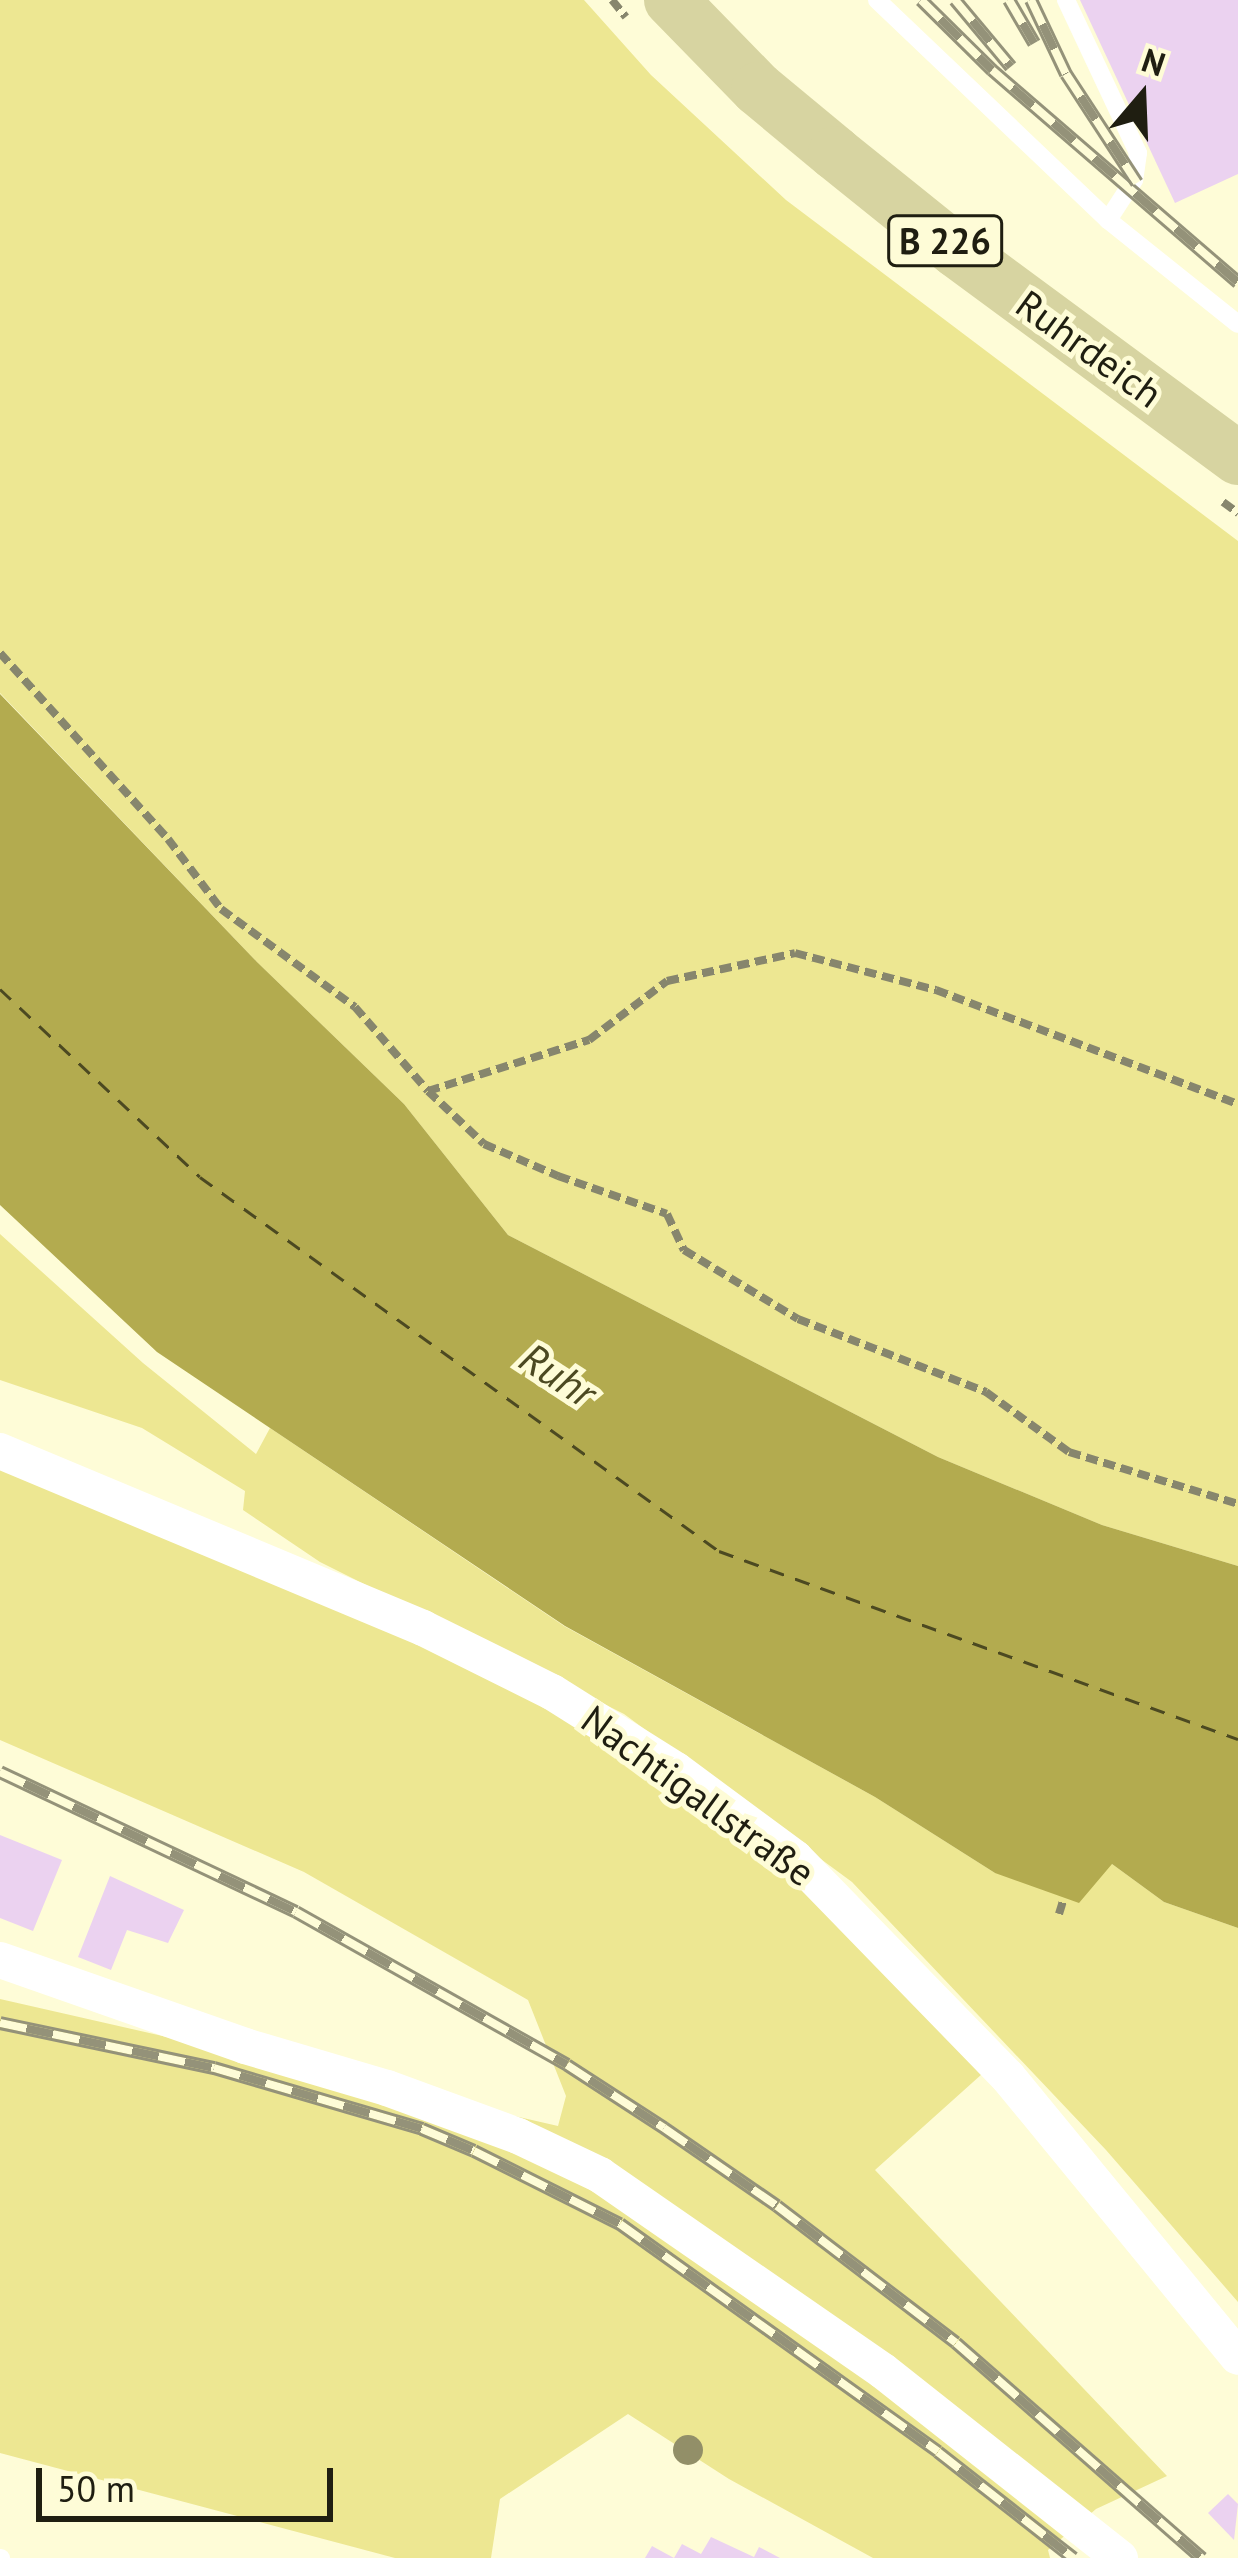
<!DOCTYPE html>
<html>
<head>
<meta charset="utf-8">
<style>
  body { margin:0 }
  #map { position:relative; width:1238px; height:2558px; overflow:hidden; background:#fefcd7; font-family:"PT Sans",sans-serif }
  div>[style] { position:absolute }
  [style*='--x'] { left:calc(var(--x)*1px); top:calc(var(--y)*1px); width:calc(var(--w)*1px); rotate:calc(var(--a)*1deg) }
  .green>* { inset:0; background:#ede792 }
  .water>* { inset:0; background:#b3ab4f }
  .ferry>* { height:3px; margin-top:-1.5px; transform-origin:0; background:repeating-linear-gradient(90deg,#4c4921 0 15px,transparent 0 27px) }
  .building>* { inset:0; background:#ebd2f0 }
  .path>* { height:8px; margin-top:-4px; transform-origin:0; background:repeating-linear-gradient(90deg,#87866d 0 12px,transparent 0 18px) }
  .lane>* { height:18px; margin:-9px; padding:0 9px; transform-origin:9px; border-radius:9px; background:#fff }
  .street>* { height:36px; margin:-18px; padding:0 18px; transform-origin:18px; border-radius:18px; background:#fff }
  .primary>* { height:54px; margin:-27px; padding:0 27px; transform-origin:27px; border-radius:27px; background:#d7d4a1 }
  .rail>* { height:14px; margin-top:-7px; transform-origin:0; background:repeating-linear-gradient(90deg,#fefcd7 0 27px,#949279 0 54px); box-sizing:border-box; border-block:3px solid #949279 }
  .trees>* { width:30px; height:30px; margin:-15px; border-radius:50%; background:#928f68 }
  span { translate:-50% -50%; white-space:nowrap; text-align:center; line-height:1.15; -webkit-text-stroke:10px #fefcd7; paint-order:stroke }
  .shield-label span { padding:3px 9px; background:#fefcd7; border:3px solid; border-radius:9px; -webkit-text-stroke-width:0 }
  .shield-label { font-size:36px; color:#1f1e11; font-weight:700 }
  .street-label { font-size:39px; color:#1f1e11 }
  .water-label { font-size:42px; color:#4c4921; font-style:italic }
  .north { position:absolute; left:1082px; top:36px; width:120px; height:120px; -webkit-text-stroke:9px #fefcd7; paint-order:stroke; rotate:19deg; font-size:33px; font-weight:700; line-height:48px; text-align:center; color:#1f1e11 }
  .north::after { content:''; display:block; margin:auto; width:42px; height:54px; background:#1f1e11; clip-path:polygon(50% 0,100% 100%,50% 72%,0 100%) }
  .scale { position:absolute; left:36px; top:2468px; width:297px; height:54px; box-sizing:border-box; border:6px solid #1f1e11; border-top:0; padding-left:15px; font-size:36px; line-height:42px; white-space:nowrap; color:#1f1e11; -webkit-text-stroke:9px #fefcd7; paint-order:stroke }
</style>
</head>
<body>
<div id="map">
  <div class="green">
    <div style="clip-path:polygon(0 0,584px 0,651px 75px,786px 200px,1238px 541px,1238px 1566px,1102px 1525px,938px 1457px,508px 1235px,404px 1104px,257px 962px,0 693px)"></div>
    <div style="clip-path:polygon(0 1234px,143px 1363px,256px 1454px,270px 1428px,564px 1626px,875px 1797px,995px 1873px,1112px 1864px,1164px 1902px,1238px 1928px,1238px 2302px,1106px 2150px,852px 1882px,624px 1714px,320px 1562px,243px 1510px,245px 1491px,142px 1428px,0 1380px)"></div>
    <div style="clip-path:polygon(0 1464px,504px 1681px,661px 1771px,785px 1869px,982px 2074px,875px 2170px,1167px 2476px,1096px 2509px,1048px 2550px,1050px 2558px,873px 2558px,729px 2479px,628px 2414px,500px 2499px,491px 2558px,395px 2558px,0 2453px,0 1999px,558px 2126px,566px 2096px,528px 2000px,304px 1872px,0 1740px)"></div>
  </div>
  <div class="water">
    <div style="clip-path:polygon(0 694px,257px 962px,404px 1104px,508px 1235px,938px 1457px,1102px 1525px,1238px 1566px,1238px 1928px,1164px 1902px,1112px 1864px,1079px 1903px,995px 1873px,875px 1797px,565px 1626px,157px 1352px,0 1205px)"></div>
  </div>
  <div class="ferry">
    <div style="--x:0;--y:989;--w:274;--a:43.2"></div>
    <div style="--x:200;--y:1177;--w:640;--a:35.78"></div>
    <div style="--x:719;--y:1551;--w:552;--a:19.91"></div>
  </div>
  <div class="building">
    <div style="clip-path:polygon(1080px 0,1238px 0,1238px 174px,1175px 203px)"></div>
    <div style="clip-path:polygon(0 1835px,62px 1860px,33px 1931px,0 1918px)"></div>
    <div style="clip-path:polygon(110px 1876px,184px 1910px,168px 1943px,127px 1930px,111px 1970px,78px 1957px)"></div>
    <div style="clip-path:polygon(1228px 2494px,1238px 2504px,1234px 2540px,1208px 2513px)"></div>
    <div style="clip-path:polygon(711px 2537px,754px 2557px,759px 2547px,780px 2558px,674px 2558px,682px 2544px,701px 2554px)"></div>
    <div style="clip-path:polygon(652px 2546px,674px 2558px,645px 2558px)"></div>
  </div>
  <div class="path">
    <div style="--x:612;--y:0;--w:22;--a:51"></div>
    <div style="--x:1223;--y:502;--w:19;--a:36"></div>
    <div style="--x:0;--y:653;--w:251;--a:47.9"></div>
    <div style="--x:168;--y:839;--w:88;--a:52.9"></div>
    <div style="--x:221;--y:909;--w:166;--a:36.2"></div>
    <div style="--x:355;--y:1007;--w:111;--a:49"></div>
    <div style="--x:428;--y:1091;--w:169;--a:-17.6"></div>
    <div style="--x:589;--y:1040;--w:98;--a:-37.1"></div>
    <div style="--x:667;--y:981;--w:131;--a:-12.3"></div>
    <div style="--x:795;--y:953;--w:146;--a:14.7"></div>
    <div style="--x:936;--y:990;--w:323;--a:20.7"></div>
    <div style="--x:428;--y:1091;--w:77;--a:43.4"></div>
    <div style="--x:484;--y:1144;--w:81;--a:23.4"></div>
    <div style="--x:558;--y:1176;--w:115;--a:19.2"></div>
    <div style="--x:667;--y:1214;--w:40;--a:65"></div>
    <div style="--x:684;--y:1250;--w:133;--a:31.2"></div>
    <div style="--x:798;--y:1319;--w:202;--a:21.2"></div>
    <div style="--x:986;--y:1392;--w:102;--a:35.9"></div>
    <div style="--x:1069;--y:1452;--w:177;--a:17.1"></div>
    <div style="--x:1059;--y:1914;--w:17;--a:-73"></div>
  </div>
  <div class="lane">
    <div style="--x:877;--y:0;--w:319;--a:43.6"></div>
    <div style="--x:1108;--y:220;--w:166;--a:38.7"></div>
    <div style="--x:1066;--y:0;--w:169;--a:64.8"></div>
    <div style="--x:1138;--y:153;--w:27;--a:98"></div>
    <div style="--x:1134;--y:180;--w:48;--a:123"></div>
    <div style="--x:0;--y:2558;--w:1;--a:0"></div>
  </div>
  <div class="street">
    <div style="--x:0;--y:1451;--w:459;--a:22.7"></div>
    <div style="--x:423;--y:1628;--w:144;--a:26.4"></div>
    <div style="--x:552;--y:1692;--w:146;--a:32.2"></div>
    <div style="--x:676;--y:1770;--w:148;--a:36.5"></div>
    <div style="--x:795;--y:1858;--w:305;--a:45.8"></div>
    <div style="--x:1008;--y:2077;--w:362;--a:50.6"></div>
    <div style="--x:0;--y:1960;--w:260;--a:19.3"></div>
    <div style="--x:245;--y:2046;--w:148;--a:16.5"></div>
    <div style="--x:387;--y:2088;--w:140;--a:20.1"></div>
    <div style="--x:518;--y:2136;--w:91;--a:25.4"></div>
    <div style="--x:600;--y:2175;--w:344;--a:34.7"></div>
    <div style="--x:883;--y:2371;--w:302;--a:38.3"></div>
  </div>
  <div class="primary">
    <div style="--x:671;--y:0;--w:124;--a:45.7"></div>
    <div style="--x:758;--y:89;--w:100;--a:39.7"></div>
    <div style="--x:835;--y:153;--w:156;--a:38.8"></div>
    <div style="--x:957;--y:251;--w:349;--a:36.4"></div>
  </div>
  <div class="rail">
    <div style="--x:921;--y:0;--w:100;--a:44.6"></div>
    <div style="--x:992;--y:70;--w:325;--a:40.8"></div>
    <div style="--x:955;--y:0;--w:87;--a:50.1"></div>
    <div style="--x:1009;--y:0;--w:50;--a:59.8"></div>
    <div style="--x:1031;--y:0;--w:82;--a:64.7"></div>
    <div style="--x:1066;--y:74;--w:130;--a:56.9"></div>
    <div style="--x:0;--y:1772;--w:327;--a:25.3"></div>
    <div style="--x:296;--y:1912;--w:311;--a:29.4"></div>
    <div style="--x:567;--y:2065;--w:116;--a:33"></div>
    <div style="--x:664;--y:2128;--w:137;--a:34.6"></div>
    <div style="--x:777;--y:2206;--w:225;--a:37.4"></div>
    <div style="--x:956;--y:2343;--w:327;--a:41.2"></div>
    <div style="--x:0;--y:2023;--w:219;--a:11.9"></div>
    <div style="--x:214;--y:2068;--w:217;--a:16.3"></div>
    <div style="--x:422;--y:2129;--w:56;--a:22.9"></div>
    <div style="--x:474;--y:2151;--w:163;--a:26.6"></div>
    <div style="--x:620;--y:2224;--w:391;--a:35.6"></div>
    <div style="--x:938;--y:2452;--w:172;--a:38.1"></div>
  </div>
  <div class="trees">
    <div style="left:688px;top:2450px"></div>
  </div>
  <div class="shield-label">
    <span style="left:945px;top:241px">B 226</span>
  </div>
  <div class="street-label">
    <span style="left:1089px;top:349px;rotate:36deg">Ruhrdeich</span>
    <span style="left:698px;top:1796px;rotate:36deg">Nachtigallstraße</span>
  </div>
  <div class="water-label">
    <span style="left:558px;top:1375px;rotate:33deg">Ruhr</span>
  </div>
  <div class="north">N</div>
  <div class="scale">50 m</div>
</div>
</body>
</html>
